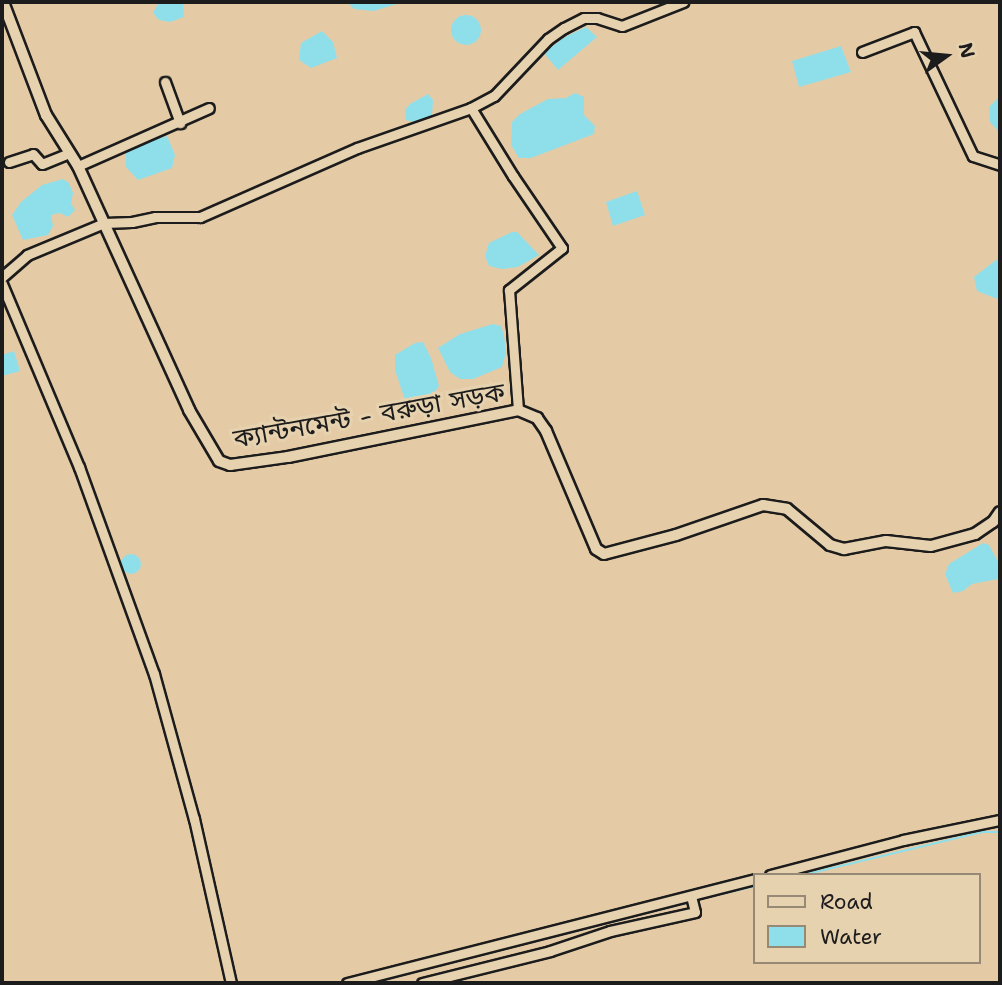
<!DOCTYPE html>
<html>
<head>
<meta charset="utf-8">
<style>
  body { margin:0 }
  #map { position:relative; width:1002px; height:985px; overflow:hidden; background:#e4cba6; font-family:"Shantell Sans","Noto Sans Bengali",sans-serif }
  div>[style] { position:absolute }
  [style*='--x'] { left:calc(var(--x)*1px); top:calc(var(--y)*1px); width:calc(var(--w)*1px); rotate:calc(var(--a)*1deg) }
  .water>* { inset:0; background:#8fdfeb }
  .round { border-radius:50% }
  .stream>* { height:2px; margin:-1px; padding:0 1px; transform-origin:1px; border-radius:1px; background:#8fdfeb }
  .roads { filter:drop-shadow(2px 0 #1c1c1c) drop-shadow(-2px 0 #1c1c1c) drop-shadow(0 2px #1c1c1c) drop-shadow(0 -2px #1c1c1c) }
  .minor>* { height:9px; margin:-4.5px; padding:0 4.5px; transform-origin:4.5px; border-radius:4.5px; background:#e7d2b0 }
  .major>* { height:10px; margin:-5px; padding:0 5px; transform-origin:5px; border-radius:5px; background:#e7d2b0 }
  span { translate:-50% -50%; white-space:nowrap; text-align:center; line-height:1.15; -webkit-text-stroke:6px #e7d2b0; paint-order:stroke }
  .street-label { font-size:26px; color:#1c1c1c }
  .frame { position:absolute; inset:0; border:4px solid #1c1c1c; pointer-events:none }
  .legend { position:absolute; left:753px; top:873px; width:228px; height:91px; box-sizing:border-box; background:#e7d2b0; border:2px solid #968975; margin:0; padding:9px 12px; list-style:none; font-size:21px; color:#1c1c1c }
  .legend li { display:flex; align-items:center; gap:14px; height:35px }
  .legend b { width:35px; border:2px solid #968975 }
  .north { position:absolute; left:911px; top:21px; width:70px; height:70px; -webkit-text-stroke:5px #e7d2b0; paint-order:stroke; rotate:75deg; font-size:19px; font-weight:700; line-height:28px; text-align:center; color:#1c1c1c }
  .north::after { content:''; display:block; margin:auto; width:24px; height:32px; background:#1c1c1c; clip-path:polygon(50% 0,100% 100%,50% 72%,0 100%) }
</style>
</head>
<body>
<div id="map">
  <div class="water">
    <div style="clip-path:polygon(159px 2px,183px 2px,184px 17px,170px 22px,159px 20px,153px 13px)"></div>
    <div style="clip-path:polygon(347px 2px,403px 2px,374px 11px,354px 9px)"></div>
    <div class="round" style="left:451px;top:15px;width:30px;height:30px"></div>
    <div style="clip-path:polygon(586px 27px,597px 37px,558px 70px,544px 53px,563px 38px)"></div>
    <div style="clip-path:polygon(322px 31px,333px 42px,337px 58px,311px 68px,299px 60px,301px 43px)"></div>
    <div style="clip-path:polygon(841px 46px,851px 72px,799px 87px,792px 61px)"></div>
    <div style="clip-path:polygon(575px 93px,584px 97px,584px 115px,595px 126px,594px 134px,531px 158px,519px 158px,511px 145px,512px 122px,520px 114px,548px 99px,566px 98px)"></div>
    <div style="clip-path:polygon(428px 94px,433px 100px,432px 116px,417px 123px,406px 120px,405px 110px,410px 104px)"></div>
    <div style="clip-path:polygon(1000px 96px,1000px 131px,998px 131px,990px 122px,989px 107px)"></div>
    <div style="clip-path:polygon(167px 136px,175px 155px,172px 168px,138px 180px,126px 167px,126px 152px,130px 147px)"></div>
    <div style="clip-path:polygon(63px 179px,69px 183px,73px 193px,71px 204px,75px 210px,68px 217px,60px 213px,51px 215px,53px 226px,48px 235px,23px 240px,12px 215px,21px 202px,42px 185px)"></div>
    <div style="clip-path:polygon(637px 191px,645px 215px,613px 226px,606px 202px)"></div>
    <div style="clip-path:polygon(512px 232px,517px 232px,539px 255px,518px 267px,502px 269px,489px 266px,485px 256px,489px 243px)"></div>
    <div style="clip-path:polygon(1000px 257px,1000px 300px,977px 291px,974px 277px)"></div>
    <div style="clip-path:polygon(493px 324px,501px 326px,504px 335px,506px 353px,502px 367px,473px 379px,460px 379px,450px 372px,438px 348px,460px 334px)"></div>
    <div style="clip-path:polygon(423px 342px,431px 358px,439px 386px,432px 396px,416px 402px,405px 400px,395px 370px,395px 355px,415px 343px)"></div>
    <div style="clip-path:polygon(14px 351px,20px 371px,2px 376px,2px 355px)"></div>
    <div style="clip-path:polygon(983px 543px,989px 545px,998px 562px,998px 579px,972px 584px,963px 591px,953px 593px,945px 574px,949px 564px)"></div>
    <div class="round" style="left:121px;top:554px;width:20px;height:20px"></div>
  </div>
  <div class="stream">
    <div style="--x:803;--y:875;--w:184;--a:-13.5"></div>
    <div style="--x:982;--y:832;--w:18;--a:0"></div>
    <div style="--x:696;--y:900;--w:61;--a:-13.3"></div>
    <div style="--x:372;--y:983;--w:328;--a:-14.3"></div>
  </div>
  <div class="roads">
    <div class="minor">
      <div style="--x:862;--y:52;--w:56;--a:-21"></div>
      <div style="--x:914;--y:32;--w:137;--a:64.6"></div>
      <div style="--x:973;--y:156;--w:28;--a:18"></div>
      <div style="--x:165;--y:82;--w:44;--a:69.9"></div>
      <div style="--x:471;--y:108;--w:26;--a:-28"></div>
      <div style="--x:494;--y:96;--w:79;--a:-46.5"></div>
      <div style="--x:548;--y:39;--w:19;--a:-35"></div>
      <div style="--x:564;--y:28;--w:22;--a:-27"></div>
      <div style="--x:584;--y:18;--w:13;--a:0"></div>
      <div style="--x:597;--y:18;--w:26;--a:18"></div>
      <div style="--x:622;--y:26;--w:66;--a:-21.5"></div>
      <div style="--x:9;--y:162;--w:25;--a:-18"></div>
      <div style="--x:33;--y:154;--w:13;--a:48"></div>
      <div style="--x:42;--y:164;--w:29;--a:-22"></div>
      <div style="--x:78;--y:166;--w:143;--a:-23.9"></div>
      <div style="--x:2;--y:277;--w:33;--a:-41"></div>
      <div style="--x:27;--y:255;--w:83;--a:-22.6"></div>
      <div style="--x:104;--y:223;--w:28;--a:-2"></div>
      <div style="--x:132;--y:222;--w:24;--a:-12"></div>
      <div style="--x:155;--y:217;--w:45;--a:0"></div>
      <div style="--x:200;--y:217;--w:171;--a:-23.7"></div>
      <div style="--x:357;--y:148;--w:121;--a:-19.3"></div>
      <div style="--x:471;--y:108;--w:80;--a:58.3"></div>
      <div style="--x:513;--y:176;--w:87;--a:55.8"></div>
      <div style="--x:562;--y:248;--w:68;--a:141.6"></div>
      <div style="--x:509;--y:290;--w:120;--a:85.7"></div>
      <div style="--x:2;--y:284;--w:199;--a:67.2"></div>
      <div style="--x:79;--y:467;--w:220;--a:70.1"></div>
      <div style="--x:154;--y:674;--w:150;--a:74.6"></div>
      <div style="--x:194;--y:819;--w:168;--a:77.3"></div>
      <div style="--x:770;--y:875;--w:138;--a:-14.7"></div>
      <div style="--x:903;--y:840;--w:99;--a:-11.7"></div>
      <div style="--x:347;--y:983;--w:421;--a:-14.3"></div>
      <div style="--x:422;--y:983;--w:132;--a:-14"></div>
      <div style="--x:550;--y:951;--w:63;--a:-18.4"></div>
      <div style="--x:610;--y:931;--w:87;--a:-12.6"></div>
      <div style="--x:695;--y:912;--w:16;--a:-104"></div>
    </div>
    <div class="major">
      <div style="--x:3;--y:2;--w:121;--a:69.2"></div>
      <div style="--x:46;--y:115;--w:60;--a:57.9"></div>
      <div style="--x:78;--y:166;--w:268;--a:65.5"></div>
      <div style="--x:189;--y:410;--w:59;--a:59.5"></div>
      <div style="--x:219;--y:461;--w:12;--a:20"></div>
      <div style="--x:230;--y:465;--w:59;--a:-7.9"></div>
      <div style="--x:288;--y:457;--w:235;--a:-11.5"></div>
      <div style="--x:518;--y:410;--w:21;--a:23"></div>
      <div style="--x:537;--y:418;--w:16;--a:55"></div>
      <div style="--x:546;--y:431;--w:128;--a:67"></div>
      <div style="--x:596;--y:549;--w:9;--a:32"></div>
      <div style="--x:604;--y:554;--w:74;--a:-14.8"></div>
      <div style="--x:676;--y:535;--w:92;--a:-19"></div>
      <div style="--x:763;--y:505;--w:24;--a:9"></div>
      <div style="--x:787;--y:509;--w:56;--a:39.9"></div>
      <div style="--x:830;--y:545;--w:15;--a:16"></div>
      <div style="--x:844;--y:549;--w:43;--a:-10.8"></div>
      <div style="--x:886;--y:541;--w:45;--a:6.3"></div>
      <div style="--x:931;--y:546;--w:46;--a:-15.3"></div>
      <div style="--x:975;--y:534;--w:22;--a:-34"></div>
      <div style="--x:993;--y:522;--w:12;--a:-55"></div>
    </div>
  </div>
  <div class="street-label">
    <span style="left:369px;top:415px;rotate:-10deg">ক্যান্টনমেন্ট - বরুড়া সড়ক</span>
  </div>
  <div class="frame"></div>
  <ul class="legend">
  <li><b style="height:9px;background:#e7d2b0"></b>Road</li>
  <li><b style="height:19px;background:#8fdfeb"></b>Water</li>
  </ul>
  <div class="north">N</div>
</div>
</body>
</html>
